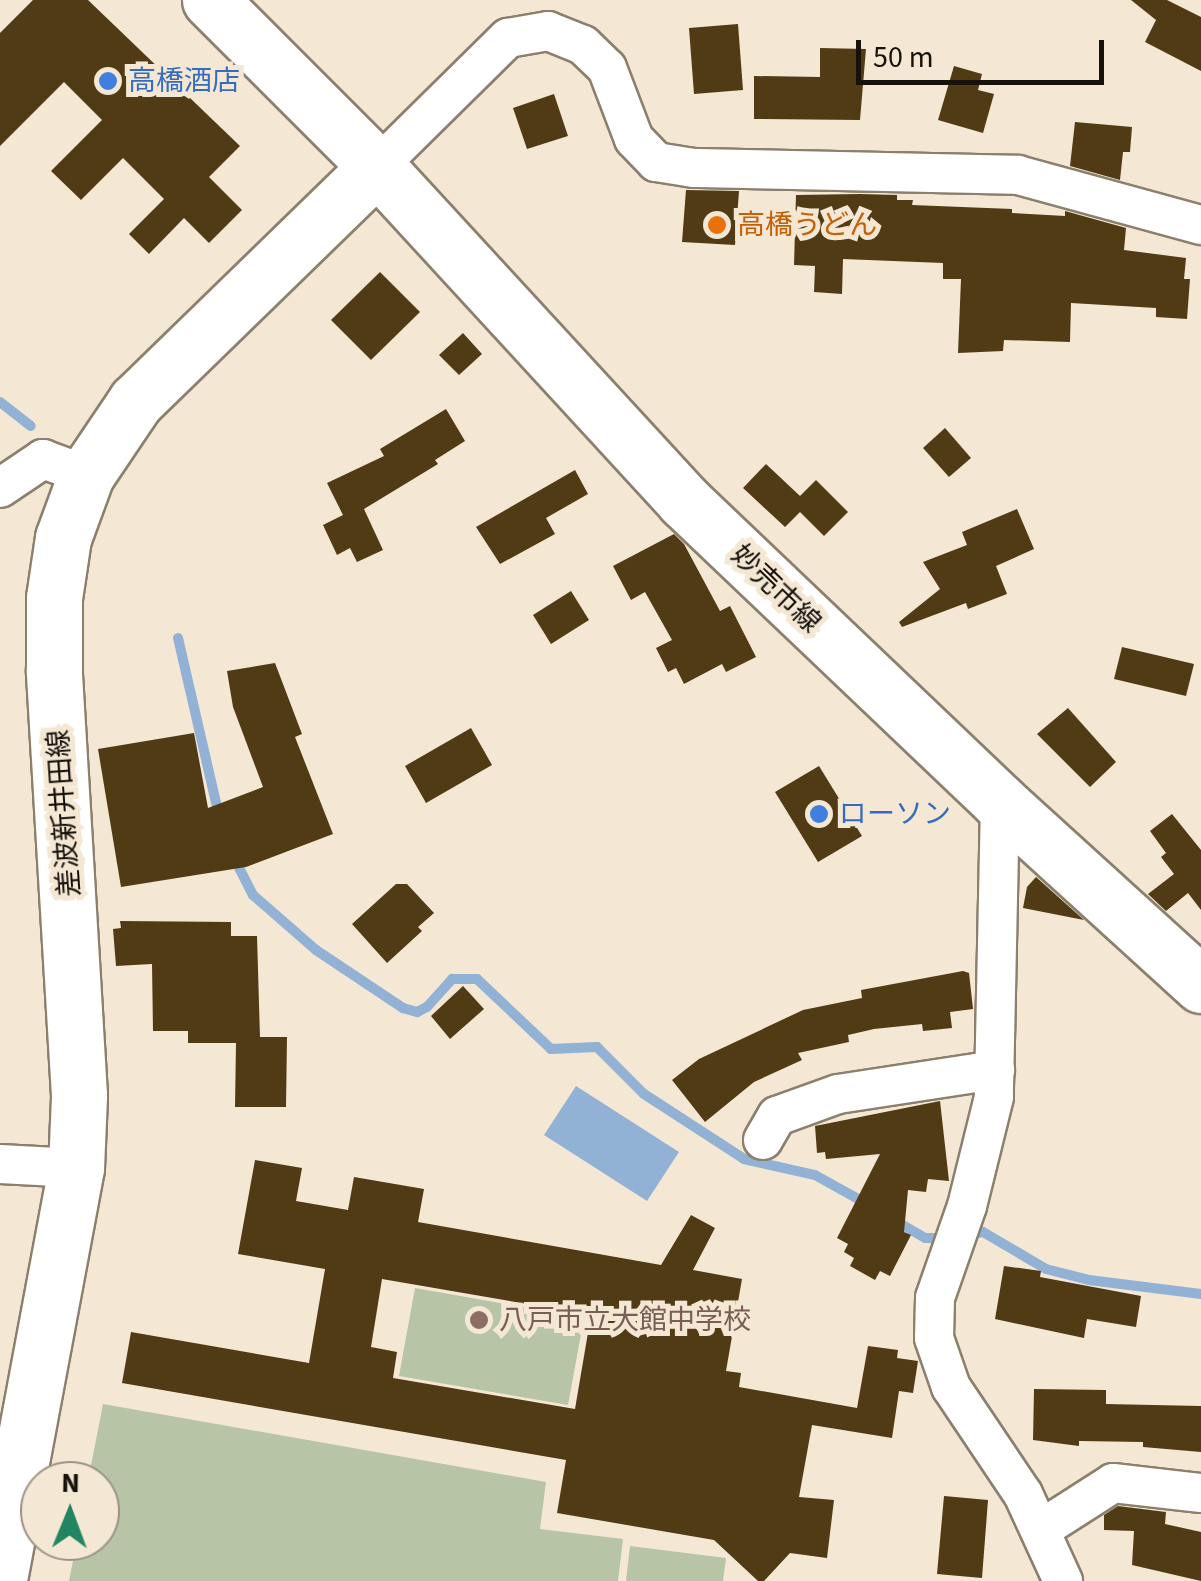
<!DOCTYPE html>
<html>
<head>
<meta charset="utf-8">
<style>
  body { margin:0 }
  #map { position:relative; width:1201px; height:1581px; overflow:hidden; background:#f4e7d4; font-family:"Source Sans 3","Noto Sans JP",sans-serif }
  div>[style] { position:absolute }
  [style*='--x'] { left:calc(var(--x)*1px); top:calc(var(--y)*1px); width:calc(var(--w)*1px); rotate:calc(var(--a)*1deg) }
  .green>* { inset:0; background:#b7c4a6 }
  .water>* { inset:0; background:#92b2d5 }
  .stream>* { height:10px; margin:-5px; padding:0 5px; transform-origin:5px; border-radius:5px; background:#92b2d5 }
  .building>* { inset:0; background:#513b15 }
  .roads { filter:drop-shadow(2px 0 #8b806e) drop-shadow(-2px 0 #8b806e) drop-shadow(0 2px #8b806e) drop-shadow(0 -2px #8b806e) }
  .minor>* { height:38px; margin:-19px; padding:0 19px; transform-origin:19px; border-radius:19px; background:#fff }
  .secondary>* { height:55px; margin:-27.5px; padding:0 27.5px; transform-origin:27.5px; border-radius:27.5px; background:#fff }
  .dots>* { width:28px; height:28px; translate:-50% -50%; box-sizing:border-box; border:5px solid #f4e7d4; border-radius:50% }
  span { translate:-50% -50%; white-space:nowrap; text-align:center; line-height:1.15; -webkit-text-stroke:10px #f4e7d4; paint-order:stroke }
  .shop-label { font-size:28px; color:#366cbe }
  .left { translate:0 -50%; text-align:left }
  .food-label { font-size:28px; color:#c56008 }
  .street-label { font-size:28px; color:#16120b }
  .education-label { font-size:28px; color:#785e54 }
  .north { position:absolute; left:20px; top:1461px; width:100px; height:100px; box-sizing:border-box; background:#f4e7d4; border:2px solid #9b9284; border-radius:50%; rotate:1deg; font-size:28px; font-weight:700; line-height:40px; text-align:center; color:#16120b }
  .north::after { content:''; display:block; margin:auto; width:35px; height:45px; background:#208560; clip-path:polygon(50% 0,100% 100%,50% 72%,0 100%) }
  .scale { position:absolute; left:856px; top:40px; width:248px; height:45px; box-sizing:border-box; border:5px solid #16120b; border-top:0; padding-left:12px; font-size:30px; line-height:35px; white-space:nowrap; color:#16120b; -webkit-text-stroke:8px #f4e7d4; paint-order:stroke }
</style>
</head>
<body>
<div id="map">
  <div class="green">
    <div style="clip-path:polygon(415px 1288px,584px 1318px,568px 1405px,399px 1376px)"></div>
    <div style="clip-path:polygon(103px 1404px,546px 1482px,540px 1529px,623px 1539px,618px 1581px,69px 1581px,77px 1541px,100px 1541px,100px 1481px,88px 1481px)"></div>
    <div style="clip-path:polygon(630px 1546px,726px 1558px,723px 1581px,626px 1581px)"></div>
  </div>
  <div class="water">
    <div style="clip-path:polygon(576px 1086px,679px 1152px,647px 1201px,544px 1135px)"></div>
  </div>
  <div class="stream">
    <div style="--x:0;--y:402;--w:39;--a:38"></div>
    <div style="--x:178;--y:638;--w:183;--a:77"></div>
    <div style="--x:233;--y:856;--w:44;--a:62.9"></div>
    <div style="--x:253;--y:895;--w:84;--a:41.1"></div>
    <div style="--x:316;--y:950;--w:105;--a:33.7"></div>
    <div style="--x:403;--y:1008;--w:15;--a:16"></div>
    <div style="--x:417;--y:1012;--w:11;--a:-27"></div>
    <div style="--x:427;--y:1007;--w:38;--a:-48"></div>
    <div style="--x:452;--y:979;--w:25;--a:0"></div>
    <div style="--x:477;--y:979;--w:102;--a:43.4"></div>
    <div style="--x:551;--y:1049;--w:46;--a:-2.5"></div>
    <div style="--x:597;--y:1047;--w:66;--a:45"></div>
    <div style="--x:644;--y:1094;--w:119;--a:33"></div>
    <div style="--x:744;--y:1159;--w:73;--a:12.7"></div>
    <div style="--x:815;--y:1175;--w:60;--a:29.1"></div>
    <div style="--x:894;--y:1220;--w:36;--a:30"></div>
    <div style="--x:925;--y:1238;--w:22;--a:0"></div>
    <div style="--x:964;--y:1235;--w:19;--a:-9"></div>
    <div style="--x:983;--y:1232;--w:73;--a:30.4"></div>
    <div style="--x:1046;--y:1269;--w:44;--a:14.3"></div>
    <div style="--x:1089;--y:1280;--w:113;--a:7.1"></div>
  </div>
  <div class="building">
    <div style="clip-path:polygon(33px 0,88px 0,240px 146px,209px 177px,242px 210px,209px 243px,184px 218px,149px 254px,129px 234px,164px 199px,123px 158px,81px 200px,51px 171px,102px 120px,64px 82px,0 146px,0 33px)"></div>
    <div style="clip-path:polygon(1131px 0,1167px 0,1201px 17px,1201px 71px,1145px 42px,1156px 20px)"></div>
    <div style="clip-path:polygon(738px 24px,743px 90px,694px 94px,689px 28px)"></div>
    <div style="clip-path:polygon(820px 48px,866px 49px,860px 120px,754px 119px,754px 76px,820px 77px)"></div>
    <div style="clip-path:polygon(954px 66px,982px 74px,978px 90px,994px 94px,983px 133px,938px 120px)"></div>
    <div style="clip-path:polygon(554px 94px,568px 136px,527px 149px,513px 108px)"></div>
    <div style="clip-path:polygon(1075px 122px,1132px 127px,1130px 152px,1123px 152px,1120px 180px,1070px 166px)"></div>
    <div style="clip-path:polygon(686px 190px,739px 191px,735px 245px,682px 242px)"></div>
    <div style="clip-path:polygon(860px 194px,897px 195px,897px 200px,913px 200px,912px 205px,1012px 209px,1012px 213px,1065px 216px,1065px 211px,1126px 228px,1124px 250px,1186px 258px,1184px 279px,1190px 279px,1187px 319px,1156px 317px,1156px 308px,1071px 303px,1070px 342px,1004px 340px,1003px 351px,958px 353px,961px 279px,943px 279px,943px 263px,843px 259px,842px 294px,814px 292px,815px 266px,794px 265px,796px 195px)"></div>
    <div style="clip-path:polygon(380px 272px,420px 312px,371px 360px,331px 320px)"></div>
    <div style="clip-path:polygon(463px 333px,482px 354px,459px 375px,439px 355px)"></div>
    <div style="clip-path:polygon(446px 409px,465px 441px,435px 460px,438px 464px,364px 509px,383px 550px,357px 562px,350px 548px,337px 555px,323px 525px,343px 515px,327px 483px,384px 456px,380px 449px)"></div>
    <div style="clip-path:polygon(945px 428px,971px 458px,949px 477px,923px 448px)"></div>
    <div style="clip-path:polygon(766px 464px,800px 496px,816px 480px,848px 512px,824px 536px,800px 512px,785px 527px,743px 488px)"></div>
    <div style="clip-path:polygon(575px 470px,588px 494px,546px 518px,555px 534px,500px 564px,476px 527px)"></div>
    <div style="clip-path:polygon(1017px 509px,1034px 549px,996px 566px,1007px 594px,968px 609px,966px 603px,902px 627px,899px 622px,940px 589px,923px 562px,967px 545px,962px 532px)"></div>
    <div style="clip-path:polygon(674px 534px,684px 544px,720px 611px,730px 606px,756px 657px,726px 672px,722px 664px,684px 684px,676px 668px,668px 672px,656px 648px,672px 640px,645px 592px,631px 600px,613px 566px)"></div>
    <div style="clip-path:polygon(571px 591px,589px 620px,551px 644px,533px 615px)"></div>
    <div style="clip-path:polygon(1122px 647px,1194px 664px,1186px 696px,1114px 679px)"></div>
    <div style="clip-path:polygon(275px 663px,302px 734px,295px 737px,333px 834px,246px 867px,121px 887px,98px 749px,194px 733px,208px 808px,263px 787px,233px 707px,227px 671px)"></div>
    <div style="clip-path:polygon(1068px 708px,1116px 762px,1090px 787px,1037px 734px)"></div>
    <div style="clip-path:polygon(471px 728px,492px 765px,426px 803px,405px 766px)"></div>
    <div style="clip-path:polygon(819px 766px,862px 836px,818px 862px,775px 792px)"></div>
    <div style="clip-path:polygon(1172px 814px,1201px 850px,1201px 910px,1188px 893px,1166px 911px,1148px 894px,1174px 874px,1161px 857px,1166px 853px,1150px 831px)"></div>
    <div style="clip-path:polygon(1036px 877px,1084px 920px,1023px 908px,1027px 887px)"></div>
    <div style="clip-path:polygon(396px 884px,407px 884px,434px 913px,418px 927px,422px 931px,387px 963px,352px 924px)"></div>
    <div style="clip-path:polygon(120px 921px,231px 922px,231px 936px,257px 936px,260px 1037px,287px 1037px,286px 1107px,235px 1107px,236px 1043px,188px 1043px,188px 1031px,153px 1031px,152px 964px,116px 966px,113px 929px,121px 928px)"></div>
    <div style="clip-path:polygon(963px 971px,969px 973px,973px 1009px,950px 1012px,952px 1028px,923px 1031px,922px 1024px,874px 1029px,848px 1035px,849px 1042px,798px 1053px,802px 1060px,754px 1082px,705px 1122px,672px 1080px,699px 1059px,803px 1010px,862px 998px,861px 990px)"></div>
    <div style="clip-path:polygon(463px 986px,484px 1009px,450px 1039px,431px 1016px)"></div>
    <div style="clip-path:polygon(940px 1101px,949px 1181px,928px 1179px,926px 1192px,908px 1190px,904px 1232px,911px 1235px,890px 1276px,880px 1271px,875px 1280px,850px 1266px,854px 1258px,844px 1252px,848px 1244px,837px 1238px,880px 1154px,826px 1159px,825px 1152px,817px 1153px,815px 1126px)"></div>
    <div style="clip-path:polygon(evenodd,255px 1160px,302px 1168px,296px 1201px,348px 1210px,354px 1177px,424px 1189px,418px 1222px,661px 1265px,691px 1215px,715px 1228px,693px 1270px,742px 1279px,726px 1371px,741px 1373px,739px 1387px,857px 1408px,868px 1346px,898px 1350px,897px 1358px,918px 1361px,913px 1393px,899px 1391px,892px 1438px,812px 1425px,799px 1497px,834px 1500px,827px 1558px,790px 1553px,764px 1581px,758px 1581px,714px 1540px,557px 1513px,566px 1460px,122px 1383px,131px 1332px,309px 1363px,325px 1269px,238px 1254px,255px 1160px,382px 1279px,591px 1315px,575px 1409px,393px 1378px,397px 1352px,371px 1347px,382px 1279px)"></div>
    <div style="clip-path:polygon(1004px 1266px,1041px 1271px,1040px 1277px,1141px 1296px,1136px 1327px,1087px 1319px,1084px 1338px,995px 1319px)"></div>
    <div style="clip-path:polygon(1034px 1389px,1106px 1390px,1106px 1404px,1201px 1406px,1201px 1452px,1143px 1447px,1143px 1442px,1079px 1441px,1079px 1446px,1033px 1440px)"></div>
    <div style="clip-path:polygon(944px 1496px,988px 1500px,982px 1578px,937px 1574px)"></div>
    <div style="clip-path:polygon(1118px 1506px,1166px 1512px,1165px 1524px,1201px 1532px,1201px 1581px,1132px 1565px,1134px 1531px,1104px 1530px,1104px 1515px)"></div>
  </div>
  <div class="roads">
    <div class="minor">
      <div style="--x:377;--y:167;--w:184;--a:-44.6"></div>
      <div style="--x:508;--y:38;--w:41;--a:-9.9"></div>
      <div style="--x:548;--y:31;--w:38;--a:22"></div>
      <div style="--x:583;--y:45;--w:33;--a:44"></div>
      <div style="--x:607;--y:68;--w:76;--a:69.2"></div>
      <div style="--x:634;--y:139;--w:32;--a:46"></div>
      <div style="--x:656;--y:162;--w:38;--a:9"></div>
      <div style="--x:694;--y:168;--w:324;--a:1.2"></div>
      <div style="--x:1018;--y:175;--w:190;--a:15.3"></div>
      <div style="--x:0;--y:488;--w:52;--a:-34"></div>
      <div style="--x:43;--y:459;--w:46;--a:20.4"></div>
      <div style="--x:1000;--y:802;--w:295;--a:91.2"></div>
      <div style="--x:994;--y:1097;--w:112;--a:103.9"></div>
      <div style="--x:967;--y:1206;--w:97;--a:109.2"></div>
      <div style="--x:935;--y:1298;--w:40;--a:91.4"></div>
      <div style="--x:934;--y:1338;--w:52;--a:70.9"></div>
      <div style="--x:951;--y:1387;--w:129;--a:56.1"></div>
      <div style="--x:1023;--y:1494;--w:96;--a:65.3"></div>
      <div style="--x:763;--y:1140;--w:28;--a:-60"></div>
      <div style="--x:777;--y:1116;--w:65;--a:-19.8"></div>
      <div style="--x:838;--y:1094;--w:159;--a:-8.7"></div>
      <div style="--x:0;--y:1164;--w:76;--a:3"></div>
      <div style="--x:1043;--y:1528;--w:83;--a:-32.7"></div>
      <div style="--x:1113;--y:1483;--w:89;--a:6.5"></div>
    </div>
    <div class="secondary">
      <div style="--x:210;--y:0;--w:236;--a:45"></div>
      <div style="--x:377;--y:167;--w:454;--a:47.4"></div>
      <div style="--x:684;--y:501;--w:436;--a:43.6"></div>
      <div style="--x:1000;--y:802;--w:272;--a:42.3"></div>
      <div style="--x:0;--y:1574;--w:413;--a:-79.4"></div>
      <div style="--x:76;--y:1168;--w:73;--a:-87.6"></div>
      <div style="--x:79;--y:1095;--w:426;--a:-93.4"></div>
      <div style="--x:54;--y:670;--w:72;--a:-90"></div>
      <div style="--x:54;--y:598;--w:61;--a:-81.5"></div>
      <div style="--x:63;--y:538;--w:67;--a:-69.9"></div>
      <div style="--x:86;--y:475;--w:89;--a:-56"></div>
      <div style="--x:136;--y:401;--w:336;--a:-44.2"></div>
    </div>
  </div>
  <div class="dots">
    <div style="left:108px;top:81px;background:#3f7fe0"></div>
    <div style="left:717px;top:225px;background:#e8710a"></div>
    <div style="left:819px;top:814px;background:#3f7fe0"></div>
    <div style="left:479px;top:1320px;background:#8d6e63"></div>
  </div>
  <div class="shop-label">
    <span class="left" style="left:128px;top:81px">高橋酒店</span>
    <span class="left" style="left:839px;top:814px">ローソン</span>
  </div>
  <div class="food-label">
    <span class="left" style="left:737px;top:225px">高橋うどん</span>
  </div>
  <div class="street-label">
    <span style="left:776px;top:589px;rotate:44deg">妙売市線</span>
    <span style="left:64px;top:813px;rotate:-94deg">差波新井田線</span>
  </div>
  <div class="education-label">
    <span class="left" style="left:499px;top:1320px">八戸市立大館中学校</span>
  </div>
  <div class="north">N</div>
  <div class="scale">50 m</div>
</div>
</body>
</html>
